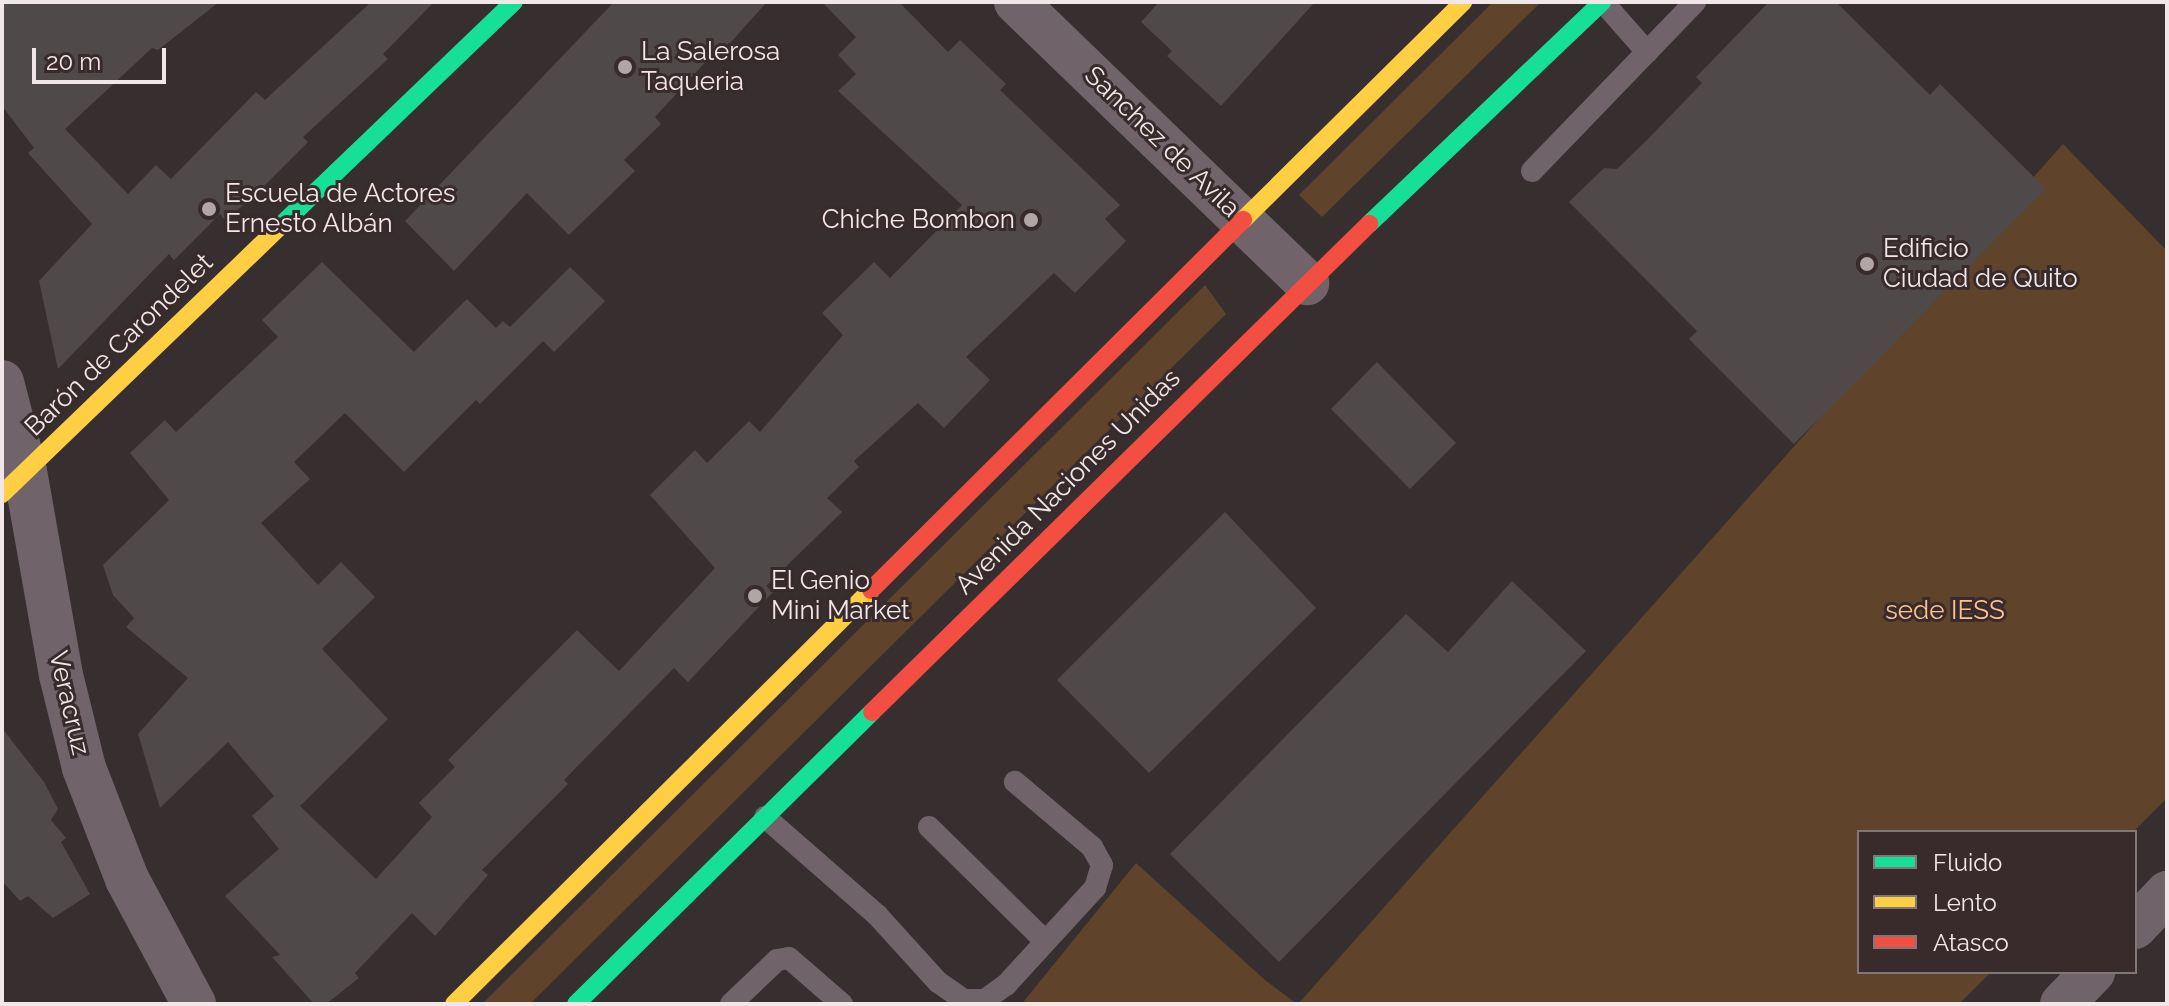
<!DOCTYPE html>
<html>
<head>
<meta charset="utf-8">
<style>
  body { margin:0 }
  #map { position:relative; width:2169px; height:1006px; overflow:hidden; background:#362e2f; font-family:Raleway,sans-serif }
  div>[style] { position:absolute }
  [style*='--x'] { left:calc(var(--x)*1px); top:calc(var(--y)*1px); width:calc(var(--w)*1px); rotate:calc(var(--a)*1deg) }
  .green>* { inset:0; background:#60432b }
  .building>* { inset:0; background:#504949 }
  .lane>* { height:22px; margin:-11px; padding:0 11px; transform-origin:11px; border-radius:11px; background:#70646a }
  .street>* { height:44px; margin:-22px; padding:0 22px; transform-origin:22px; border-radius:22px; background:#70646a }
  .fast>* { height:18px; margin:-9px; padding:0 9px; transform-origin:9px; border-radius:9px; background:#16e098 }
  .slow>* { height:18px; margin:-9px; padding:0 9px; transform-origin:9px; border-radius:9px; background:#ffcf43 }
  .jam>* { height:18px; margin:-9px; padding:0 9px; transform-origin:9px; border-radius:9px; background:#f24e42 }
  .dots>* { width:22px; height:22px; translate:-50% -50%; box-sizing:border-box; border:4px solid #392a2c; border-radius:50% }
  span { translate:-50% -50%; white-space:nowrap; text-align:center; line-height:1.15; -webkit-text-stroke:6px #392a2c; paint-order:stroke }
  .poi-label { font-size:26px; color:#f1e7e8 }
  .left { translate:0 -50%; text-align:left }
  .right { translate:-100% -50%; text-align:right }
  .street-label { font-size:26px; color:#f1e7e8 }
  .park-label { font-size:26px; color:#fdc290 }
  .frame { position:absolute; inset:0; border:4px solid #f1e7e8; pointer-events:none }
  .legend { position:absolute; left:1857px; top:830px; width:280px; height:144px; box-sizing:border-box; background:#392a2c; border:2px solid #837677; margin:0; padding:10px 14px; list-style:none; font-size:24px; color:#f1e7e8 }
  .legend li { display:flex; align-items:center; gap:16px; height:40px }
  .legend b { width:40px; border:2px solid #837677 }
  .scale { position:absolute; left:32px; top:48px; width:134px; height:36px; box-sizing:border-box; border:4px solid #f1e7e8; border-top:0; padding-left:10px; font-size:24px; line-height:28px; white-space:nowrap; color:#f1e7e8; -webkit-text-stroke:6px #392a2c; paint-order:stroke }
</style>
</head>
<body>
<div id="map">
  <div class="green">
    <div style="clip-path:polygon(1493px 2px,1541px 2px,1322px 217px,1299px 195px)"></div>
    <div style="clip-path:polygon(2063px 144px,2167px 251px,2167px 798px,2133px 832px,1859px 832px,1859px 972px,1991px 972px,1959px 1004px,1298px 1004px)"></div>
    <div style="clip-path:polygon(1205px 285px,1226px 314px,530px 1004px,482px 1004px)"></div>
    <div style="clip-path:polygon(1136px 863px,1265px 980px,1297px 1004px,1026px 1004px,1024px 1001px)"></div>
  </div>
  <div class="building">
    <div style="clip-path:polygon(2px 2px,219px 2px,158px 50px,152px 48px,65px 129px,128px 194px,156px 165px,171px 179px,256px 92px,265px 100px,371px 2px,434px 2px,383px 54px,388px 59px,303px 137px,308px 142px,253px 197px,225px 220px,220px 214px,174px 260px,169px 254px,58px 369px,39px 281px,92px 224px,28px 153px,34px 148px,2px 106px)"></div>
    <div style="clip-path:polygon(614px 2px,767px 2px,714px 61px,710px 57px,655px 117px,661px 124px,624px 160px,635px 171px,569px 235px,527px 193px,454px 271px,405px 221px)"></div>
    <div style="clip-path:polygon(822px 2px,899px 2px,948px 52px,960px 40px,1006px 84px,1000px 90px,1120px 205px,1105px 219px,1126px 241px,1075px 293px,1054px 273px,966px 357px,990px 380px,944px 428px,918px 403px,854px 461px,859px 467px,827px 498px,842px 512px,766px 586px,773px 592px,688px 682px,674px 668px,564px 780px,568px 784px,482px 870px,488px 875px,435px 936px,412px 913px,355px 973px,359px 978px,326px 1004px,314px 1004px,272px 957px,280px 955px,225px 896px,279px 849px,252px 816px,274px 796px,228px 742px,160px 808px,138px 734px,188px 678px,126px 627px,134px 618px,113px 595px,103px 565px,169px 500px,130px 453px,165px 420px,176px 432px,278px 337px,262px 320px,322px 262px,414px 352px,467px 299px,496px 328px,503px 321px,510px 327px,570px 267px,605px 301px,554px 352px,543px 341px,480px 404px,476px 400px,404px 472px,345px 413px,294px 462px,310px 479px,261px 523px,318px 585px,341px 562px,375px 597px,322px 649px,388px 719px,300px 806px,376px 879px,432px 817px,419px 803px,455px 767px,448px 760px,577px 630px,619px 671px,715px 568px,650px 495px,695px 450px,707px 463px,749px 421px,760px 432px,843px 335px,822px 313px,874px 262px,890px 278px,962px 205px,838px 91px,856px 74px,838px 55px,856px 37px)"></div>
    <div style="clip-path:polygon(1159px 2px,1315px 2px,1221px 106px,1167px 56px,1172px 51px,1141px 22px)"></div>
    <div style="clip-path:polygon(1769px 2px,1836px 2px,1930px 95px,1940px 84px,2046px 189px,1794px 444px,1689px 339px,1697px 331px,1569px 202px,1604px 168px,1617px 169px,1648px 139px,1702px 83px,1696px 77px)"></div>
    <div style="clip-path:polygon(1377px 362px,1456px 443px,1410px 489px,1331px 409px)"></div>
    <div style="clip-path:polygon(1225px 512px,1316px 608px,1149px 773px,1057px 680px)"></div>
    <div style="clip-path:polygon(1512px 581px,1586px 651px,1279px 962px,1170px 854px,1406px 614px,1448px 652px)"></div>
    <div style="clip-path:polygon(2px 728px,44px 782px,58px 809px,51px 820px,66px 838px,61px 842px,90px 894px,53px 918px,28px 896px,20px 901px,2px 881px)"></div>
  </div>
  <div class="lane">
    <div style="--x:1603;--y:2;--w:67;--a:48.7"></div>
    <div style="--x:1532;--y:171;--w:235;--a:-46"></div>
    <div style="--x:765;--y:817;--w:149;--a:41.2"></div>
    <div style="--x:877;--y:915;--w:91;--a:47.7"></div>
    <div style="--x:938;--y:982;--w:32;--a:35"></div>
    <div style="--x:964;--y:1000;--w:21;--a:0"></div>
    <div style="--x:985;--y:1000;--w:26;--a:-36"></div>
    <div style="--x:1006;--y:985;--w:132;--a:-47.5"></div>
    <div style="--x:1095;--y:888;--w:24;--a:-73"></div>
    <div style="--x:1102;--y:865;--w:21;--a:-119"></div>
    <div style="--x:1092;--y:847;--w:101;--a:-139.8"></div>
    <div style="--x:929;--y:827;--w:161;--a:44.5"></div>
    <div style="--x:731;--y:1004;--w:64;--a:-43.7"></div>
    <div style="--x:777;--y:960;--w:12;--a:-9"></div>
    <div style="--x:789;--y:958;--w:70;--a:41"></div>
  </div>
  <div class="street">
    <div style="--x:1016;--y:2;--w:405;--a:44"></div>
    <div style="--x:2;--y:382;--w:92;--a:75.5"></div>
    <div style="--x:25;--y:471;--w:207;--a:80"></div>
    <div style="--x:61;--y:675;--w:96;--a:76.1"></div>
    <div style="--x:84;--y:768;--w:119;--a:68.8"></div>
    <div style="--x:127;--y:879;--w:142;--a:61.8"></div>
    <div style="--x:2135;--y:927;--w:47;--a:-46.7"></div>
    <div style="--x:2062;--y:1004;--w:45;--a:-45.9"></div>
  </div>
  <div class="fast">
    <div style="--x:1369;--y:224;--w:322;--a:-43.6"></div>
    <div style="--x:277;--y:229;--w:328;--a:-43.8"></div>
    <div style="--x:576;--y:1004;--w:416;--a:-44.6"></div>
  </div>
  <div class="slow">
    <div style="--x:1243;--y:220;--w:310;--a:-44.7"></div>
    <div style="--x:2;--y:494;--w:382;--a:-43.9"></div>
    <div style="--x:454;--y:1004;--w:588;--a:-44.79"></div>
  </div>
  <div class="jam">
    <div style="--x:871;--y:590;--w:525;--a:-44.85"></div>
    <div style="--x:872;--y:712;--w:697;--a:-44.48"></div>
  </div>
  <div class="dots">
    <div style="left:625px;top:67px;background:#b0a6a7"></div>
    <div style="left:209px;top:209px;background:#b0a6a7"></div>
    <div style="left:1031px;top:220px;background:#b0a6a7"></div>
    <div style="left:1867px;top:264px;background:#b0a6a7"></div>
    <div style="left:755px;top:596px;background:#b0a6a7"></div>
  </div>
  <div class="poi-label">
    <span class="left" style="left:641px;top:67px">La Salerosa<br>Taqueria</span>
    <span class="left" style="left:225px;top:209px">Escuela de Actores<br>Ernesto Albán</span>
    <span class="right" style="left:1015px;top:220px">Chiche Bombon</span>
    <span class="left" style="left:1883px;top:264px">Edificio<br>Ciudad de Quito</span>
    <span class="left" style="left:771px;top:596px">El Genio<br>Mini Market</span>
  </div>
  <div class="street-label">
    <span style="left:1162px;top:142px;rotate:44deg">Sanchez de Avila</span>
    <span style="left:119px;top:345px;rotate:-44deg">Barón de Carondelet</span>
    <span style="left:1068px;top:482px;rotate:-45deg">Avenida Naciones Unidas</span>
    <span style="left:69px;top:703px;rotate:77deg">Veracruz</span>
  </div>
  <div class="park-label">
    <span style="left:1945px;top:611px">sede IESS</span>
  </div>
  <div class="frame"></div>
  <ul class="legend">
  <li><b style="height:10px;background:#16e098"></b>Fluido</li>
  <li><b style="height:10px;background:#ffcf43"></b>Lento</li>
  <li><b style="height:10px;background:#f24e42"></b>Atasco</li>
  </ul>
  <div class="scale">20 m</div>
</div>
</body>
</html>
